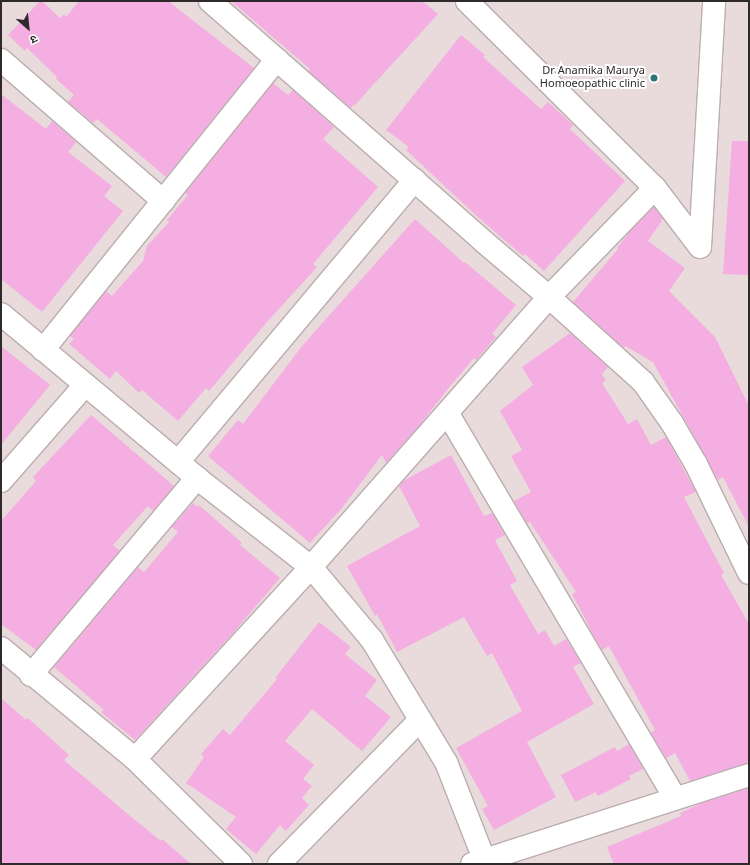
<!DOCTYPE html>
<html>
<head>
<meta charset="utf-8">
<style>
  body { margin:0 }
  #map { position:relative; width:750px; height:865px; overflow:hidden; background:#e9dbdc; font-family:Georgia,"Noto Sans Devanagari",serif }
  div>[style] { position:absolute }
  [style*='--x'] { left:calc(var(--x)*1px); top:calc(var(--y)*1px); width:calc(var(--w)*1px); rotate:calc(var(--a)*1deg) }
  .building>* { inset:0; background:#f4aee1 }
  .roads { filter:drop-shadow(1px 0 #bbadaf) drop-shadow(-1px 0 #bbadaf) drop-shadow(0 1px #bbadaf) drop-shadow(0 -1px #bbadaf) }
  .minor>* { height:22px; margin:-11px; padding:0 11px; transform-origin:11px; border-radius:11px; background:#fff }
  .dots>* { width:11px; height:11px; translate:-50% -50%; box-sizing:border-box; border:2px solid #fff; border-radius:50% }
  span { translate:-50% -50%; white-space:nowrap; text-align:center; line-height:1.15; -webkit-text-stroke:4px #fff; paint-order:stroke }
  .poi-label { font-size:11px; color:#2e292a }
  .right { translate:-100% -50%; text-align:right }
  .frame { position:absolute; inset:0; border:2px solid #2e292a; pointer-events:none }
  .north { position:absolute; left:8px; top:8px; width:40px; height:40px; -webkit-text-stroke:3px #fff; paint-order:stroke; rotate:153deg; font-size:11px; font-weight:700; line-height:16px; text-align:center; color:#2e292a }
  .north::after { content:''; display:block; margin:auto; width:14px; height:18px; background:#2e292a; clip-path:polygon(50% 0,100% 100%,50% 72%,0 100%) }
</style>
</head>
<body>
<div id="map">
  <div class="building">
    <div style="clip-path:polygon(40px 1px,42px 1px,60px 18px,64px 14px,66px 17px,79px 1px,168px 1px,254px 68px,166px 177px,97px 119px,93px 123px,68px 102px,74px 95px,56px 79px,57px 77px,27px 48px,25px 51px,8px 35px)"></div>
    <div style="clip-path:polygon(231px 1px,422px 1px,438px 14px,354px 106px,353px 105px,351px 108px,308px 71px,310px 69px)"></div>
    <div style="clip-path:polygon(461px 35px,485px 55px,483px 57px,541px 109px,548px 102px,573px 125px,570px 129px,625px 181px,544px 271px,525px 254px,523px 256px,480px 219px,406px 150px,409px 147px,386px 130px)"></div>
    <div style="clip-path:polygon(273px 83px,288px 95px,293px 90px,334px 127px,323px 139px,378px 187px,313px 264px,317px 267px,268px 321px,209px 391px,206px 388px,178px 421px,142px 390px,139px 393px,116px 371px,110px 379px,69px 344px,74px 339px,70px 336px,106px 291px,112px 296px,143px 261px,147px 246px,169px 222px,167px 220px,188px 195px,185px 193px)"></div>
    <div style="clip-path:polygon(1px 94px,46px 129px,52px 121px,76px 142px,68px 152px,112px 186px,104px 196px,123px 211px,42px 312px,1px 279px)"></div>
    <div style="clip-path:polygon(732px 141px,749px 141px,749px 275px,723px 274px)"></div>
    <div style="clip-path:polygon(654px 207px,663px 219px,648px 241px,685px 268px,669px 291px,715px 337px,749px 406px,749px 527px,723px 477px,718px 480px,653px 362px,625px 346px,624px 348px,573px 302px,618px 249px,617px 248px,632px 229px)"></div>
    <div style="clip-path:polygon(415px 219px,464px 263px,465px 262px,516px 305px,492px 334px,496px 337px,476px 360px,474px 358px,451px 385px,418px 427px,386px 463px,382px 455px,342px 508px,310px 543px,208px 456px,238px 420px,243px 424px,302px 346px)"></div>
    <div style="clip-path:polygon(570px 333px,608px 367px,602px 374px,606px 380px,602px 383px,628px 424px,637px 419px,651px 445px,666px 437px,696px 492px,684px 497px,724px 573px,721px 575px,749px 624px,749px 763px,690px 781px,675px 753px,666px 758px,651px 733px,655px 730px,609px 646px,602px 650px,588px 626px,589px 626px,572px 594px,576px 592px,530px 522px,527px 523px,514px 501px,531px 492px,511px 456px,522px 450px,500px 411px,533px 385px,522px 367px)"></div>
    <div style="clip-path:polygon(1px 346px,50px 385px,1px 445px)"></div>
    <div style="clip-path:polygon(91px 415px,174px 486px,153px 511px,148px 506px,113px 545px,120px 551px,36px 650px,1px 624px,1px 521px,36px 481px,33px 477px)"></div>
    <div style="clip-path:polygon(451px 455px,484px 516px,492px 513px,505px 535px,495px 540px,517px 581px,510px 585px,538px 634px,545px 630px,554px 646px,566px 639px,581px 663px,573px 667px,594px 704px,527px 742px,556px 797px,494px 830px,482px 809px,488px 806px,456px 748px,522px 711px,492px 653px,487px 656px,464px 617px,397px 652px,377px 614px,375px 616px,347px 566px,420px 526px,399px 486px,403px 481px)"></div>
    <div style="clip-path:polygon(193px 503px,197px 507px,199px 505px,242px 543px,240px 545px,280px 578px,233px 633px,135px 740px,101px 712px,104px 710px,54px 667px,138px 567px,144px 572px,178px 532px,172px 527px)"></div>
    <div style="clip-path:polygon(319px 622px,351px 647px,345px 654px,377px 680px,365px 696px,391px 717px,362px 751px,312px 709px,285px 741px,314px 765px,303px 779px,312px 786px,302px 798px,309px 805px,286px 831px,280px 825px,256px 854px,226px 829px,236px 817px,186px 783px,204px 757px,201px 754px,223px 729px,230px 735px,277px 679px,275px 678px)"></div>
    <div style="clip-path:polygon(1px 698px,26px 720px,28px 718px,69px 755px,64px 760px,129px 815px,161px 841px,162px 839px,191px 864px,1px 864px)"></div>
    <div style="clip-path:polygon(629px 744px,643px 769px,629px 776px,631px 779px,598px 796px,596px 792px,575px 802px,561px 775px,615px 747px,617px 751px)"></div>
    <div style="clip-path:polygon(749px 788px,749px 864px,614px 864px,607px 847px,681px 816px,680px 813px,702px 803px)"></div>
  </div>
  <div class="roads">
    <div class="minor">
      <div style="--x:210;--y:1;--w:363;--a:41.3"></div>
      <div style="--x:483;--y:241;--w:87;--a:40.3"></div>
      <div style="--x:549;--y:297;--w:152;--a:-45.8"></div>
      <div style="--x:655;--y:188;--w:265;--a:-135.2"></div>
      <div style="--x:1;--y:60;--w:215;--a:41"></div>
      <div style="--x:655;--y:188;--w:74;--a:52.7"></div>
      <div style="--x:700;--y:247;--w:246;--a:-86.7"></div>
      <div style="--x:1;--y:314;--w:256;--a:39.9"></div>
      <div style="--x:197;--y:478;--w:145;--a:38"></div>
      <div style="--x:311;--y:567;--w:95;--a:50.1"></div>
      <div style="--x:372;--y:640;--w:143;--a:58.8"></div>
      <div style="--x:446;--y:762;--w:110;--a:68.6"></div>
      <div style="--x:43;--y:350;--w:373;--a:-51.2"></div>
      <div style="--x:448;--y:414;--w:446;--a:59.4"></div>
      <div style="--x:178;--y:462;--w:368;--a:-50"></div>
      <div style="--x:1;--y:481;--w:128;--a:-48.8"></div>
      <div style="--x:1;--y:648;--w:174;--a:39.6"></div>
      <div style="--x:135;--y:759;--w:149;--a:44.7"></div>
      <div style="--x:31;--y:675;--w:258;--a:-49.9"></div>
      <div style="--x:135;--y:759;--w:260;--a:-47.5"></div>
      <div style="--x:311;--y:567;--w:360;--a:-48.6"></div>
      <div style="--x:549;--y:297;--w:127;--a:42.1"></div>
      <div style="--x:643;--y:382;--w:50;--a:54.7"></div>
      <div style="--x:672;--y:423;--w:48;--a:59.7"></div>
      <div style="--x:696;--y:464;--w:121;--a:64.1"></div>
      <div style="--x:279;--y:864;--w:202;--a:-45.6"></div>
      <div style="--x:472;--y:864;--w:291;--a:-17.8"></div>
    </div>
  </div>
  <div class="dots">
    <div style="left:654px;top:78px;background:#2a747a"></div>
  </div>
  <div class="poi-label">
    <span class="right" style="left:645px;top:78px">Dr Anamika Maurya<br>Homoeopathic clinic</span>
  </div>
  <div class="frame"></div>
  <div class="north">उ</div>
</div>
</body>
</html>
